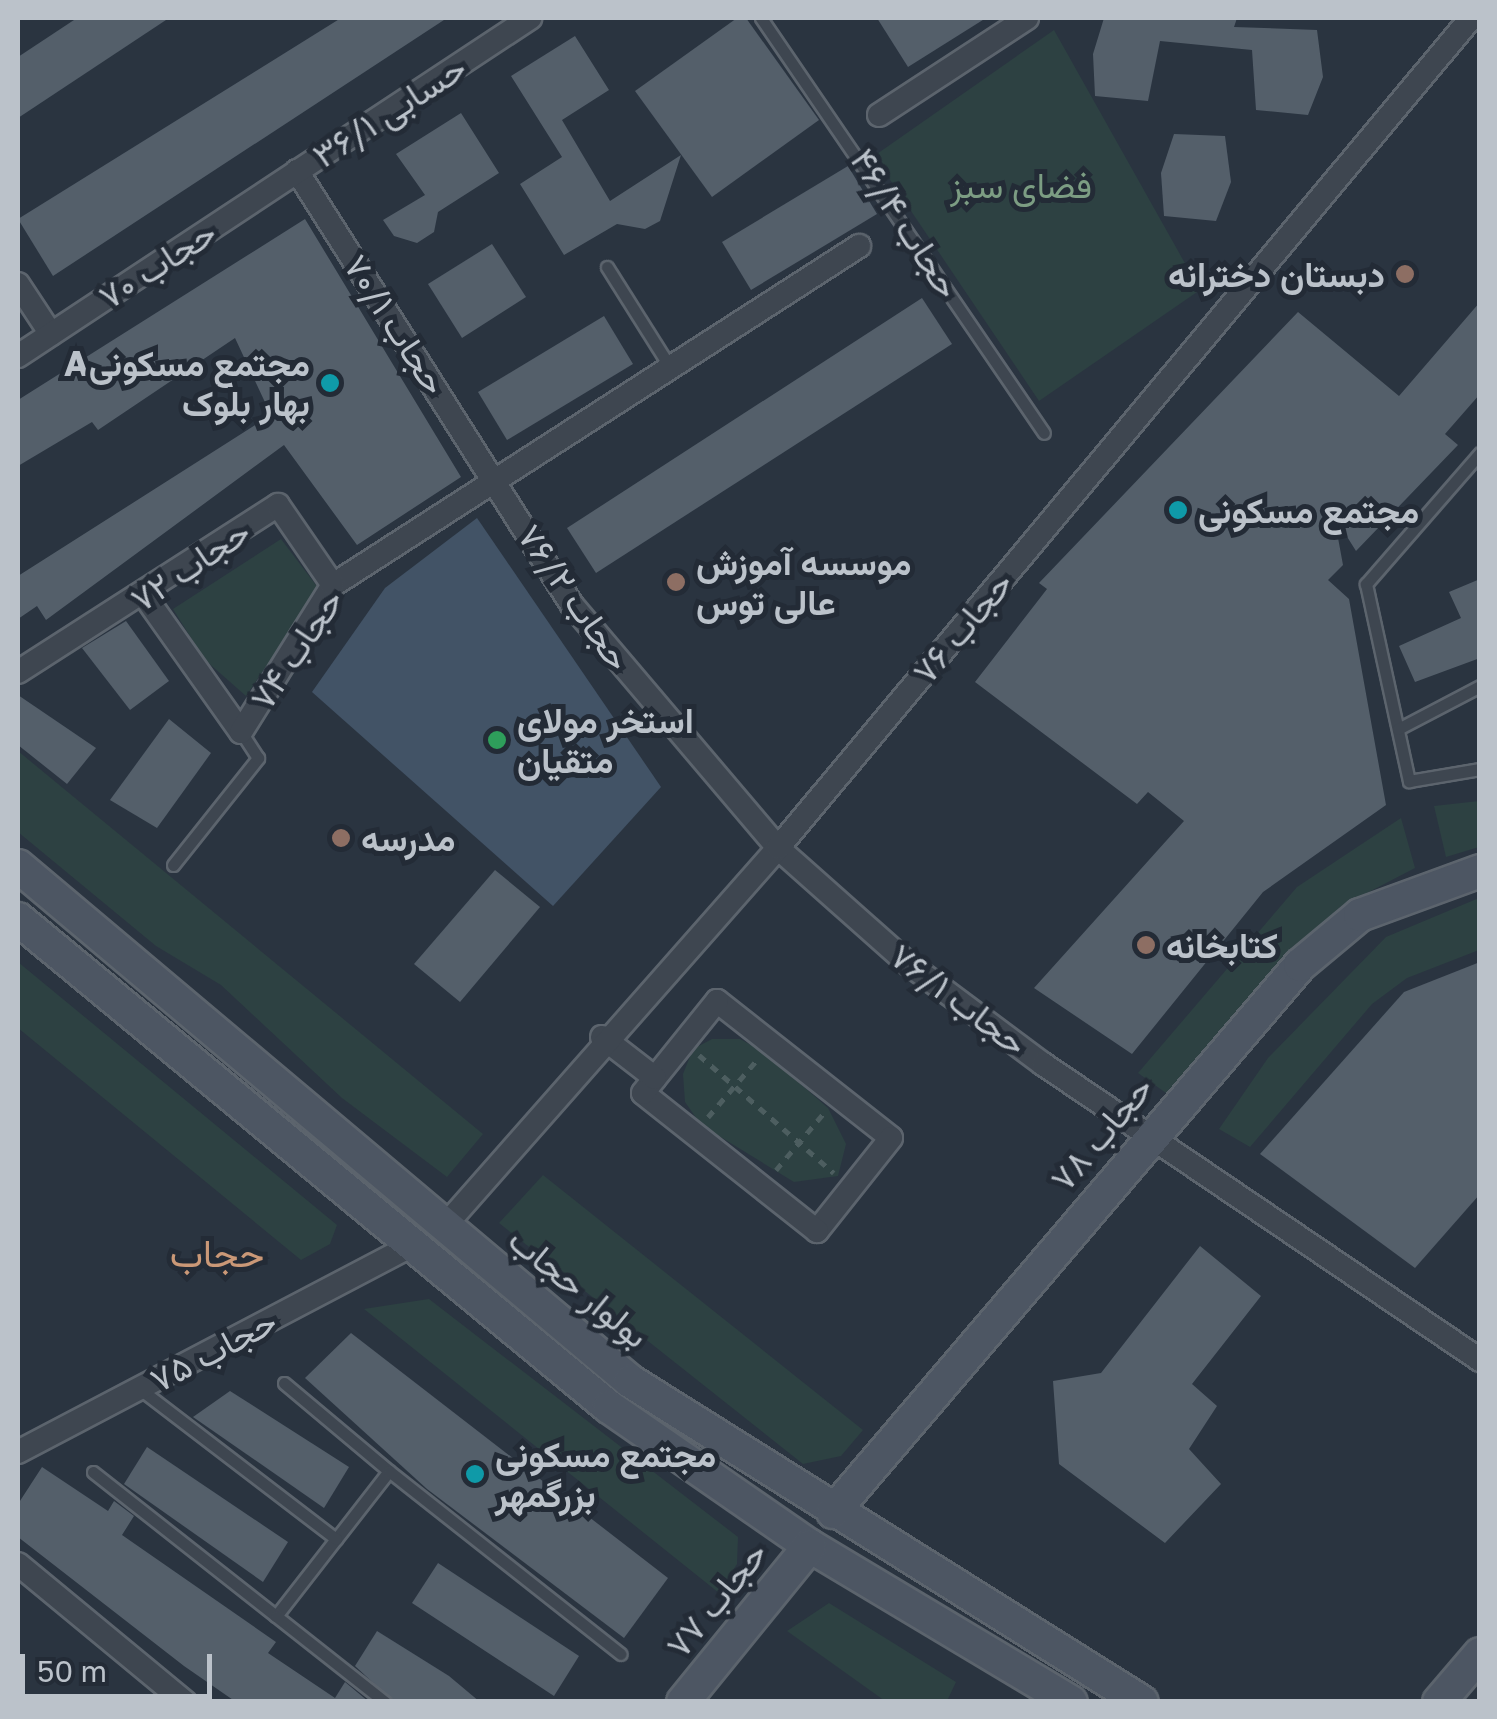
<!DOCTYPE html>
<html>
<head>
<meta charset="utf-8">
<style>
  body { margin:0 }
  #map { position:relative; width:1497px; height:1719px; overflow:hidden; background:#2a3440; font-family:"Golos Text",Vazirmatn,sans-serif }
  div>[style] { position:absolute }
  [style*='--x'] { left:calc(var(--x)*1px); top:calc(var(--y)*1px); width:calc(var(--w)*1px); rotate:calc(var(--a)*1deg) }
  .green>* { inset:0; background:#2d4142 }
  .water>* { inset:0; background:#425366 }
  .building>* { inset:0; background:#545f6a }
  .path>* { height:5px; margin-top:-2.5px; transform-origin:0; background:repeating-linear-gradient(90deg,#4d5e60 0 8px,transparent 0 16px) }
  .roads { filter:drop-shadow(2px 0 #5c646d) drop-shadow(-2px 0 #5c646d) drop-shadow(0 2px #5c646d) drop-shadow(0 -2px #5c646d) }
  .lane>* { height:11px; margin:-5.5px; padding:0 5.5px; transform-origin:5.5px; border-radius:5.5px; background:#3e4650 }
  .street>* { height:22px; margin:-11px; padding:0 11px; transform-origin:11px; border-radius:11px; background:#3e4650 }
  .secondary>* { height:32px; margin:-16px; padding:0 16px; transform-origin:16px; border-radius:16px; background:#4d5663 }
  .dots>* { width:28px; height:28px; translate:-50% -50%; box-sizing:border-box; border:5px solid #232b36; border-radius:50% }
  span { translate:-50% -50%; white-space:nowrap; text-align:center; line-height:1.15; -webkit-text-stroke:10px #232b36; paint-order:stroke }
  .street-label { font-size:35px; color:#bbc2ca }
  .park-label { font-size:35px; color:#7c9d83 }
  .poi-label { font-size:35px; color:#bbc2ca; font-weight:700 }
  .right { translate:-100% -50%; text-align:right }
  .left { translate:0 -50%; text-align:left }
  .neighbourhood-label { font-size:38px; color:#ca9877 }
  .frame { position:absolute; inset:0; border:20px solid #bbc2ca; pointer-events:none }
  .scale { position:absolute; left:20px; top:1654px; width:192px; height:45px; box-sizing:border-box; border:5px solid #bbc2ca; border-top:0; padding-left:12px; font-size:30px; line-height:35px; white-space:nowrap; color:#bbc2ca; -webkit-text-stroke:8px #232b36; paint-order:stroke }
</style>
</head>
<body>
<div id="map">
  <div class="green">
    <div style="clip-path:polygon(1054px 30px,1200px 290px,1039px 401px,874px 156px)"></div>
    <div style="clip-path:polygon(281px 539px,319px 589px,246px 696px,204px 659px,173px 609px)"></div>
    <div style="clip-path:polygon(18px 751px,483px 1134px,447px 1177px,342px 1098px,221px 985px,156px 946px,18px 832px)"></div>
    <div style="clip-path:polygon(1479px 801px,1479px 847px,1446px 857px,1434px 806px)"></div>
    <div style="clip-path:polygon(1401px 818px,1415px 868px,1340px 907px,1166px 1093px,1138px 1073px,1297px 887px)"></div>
    <div style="clip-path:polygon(1479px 898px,1479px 950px,1407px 978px,1372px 1004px,1250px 1147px,1219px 1129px,1268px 1058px,1386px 937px)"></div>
    <div style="clip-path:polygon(18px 962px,337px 1225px,330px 1244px,301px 1260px,18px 1028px)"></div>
    <div style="clip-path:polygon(712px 1039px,740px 1039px,764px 1052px,828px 1108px,846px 1144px,838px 1176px,794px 1182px,701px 1125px,685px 1102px,683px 1074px,693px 1049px)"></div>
    <div style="clip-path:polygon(543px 1175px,863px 1430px,841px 1456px,803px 1464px,499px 1223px)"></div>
    <div style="clip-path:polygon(429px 1299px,738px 1537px,737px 1564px,719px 1593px,364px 1309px)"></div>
    <div style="clip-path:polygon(829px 1603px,956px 1682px,947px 1701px,885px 1701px,787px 1631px)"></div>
  </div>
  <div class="water">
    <div style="clip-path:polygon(477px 518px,661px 787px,553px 906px,312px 692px,385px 588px)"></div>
  </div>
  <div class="building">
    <div style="clip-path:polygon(77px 18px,169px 18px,18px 118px,18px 57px)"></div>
    <div style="clip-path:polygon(341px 18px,447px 18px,53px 276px,18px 219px)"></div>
    <div style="clip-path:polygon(737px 18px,746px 18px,819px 120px,712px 197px,635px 91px)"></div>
    <div style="clip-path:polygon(877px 18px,986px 18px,908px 67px)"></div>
    <div style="clip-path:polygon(1104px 18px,1237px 18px,1234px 27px,1317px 30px,1323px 77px,1308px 115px,1256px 110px,1252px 50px,1160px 41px,1148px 101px,1095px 96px,1093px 54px)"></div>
    <div style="clip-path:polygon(575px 36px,609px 90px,562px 120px,610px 201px,681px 155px,660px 221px,645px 229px,617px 224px,564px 255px,520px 184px,562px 157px,511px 76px)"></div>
    <div style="clip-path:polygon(461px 113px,499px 173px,438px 212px,434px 232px,417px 243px,394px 236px,383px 220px,425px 195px,396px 154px)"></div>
    <div style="clip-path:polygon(1174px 134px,1225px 136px,1231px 182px,1216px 221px,1164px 216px,1161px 173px)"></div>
    <div style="clip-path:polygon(848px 166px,877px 214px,751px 290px,722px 242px)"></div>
    <div style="clip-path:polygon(305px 219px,461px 477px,357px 545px,284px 445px,46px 620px,37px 606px,18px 619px,18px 576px,271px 415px,235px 338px,98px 430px,92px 422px,18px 466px,18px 400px)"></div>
    <div style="clip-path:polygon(492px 244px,526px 297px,462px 338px,428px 284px)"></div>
    <div style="clip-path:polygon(922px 298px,952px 344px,596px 573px,567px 528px)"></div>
    <div style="clip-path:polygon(1480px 302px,1480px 394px,1445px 434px,1458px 445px,1356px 551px,1334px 516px,1343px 565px,1328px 580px,1349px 599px,1386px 805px,1263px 892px,1132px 1054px,1034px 988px,1184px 821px,1148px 792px,1137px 804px,975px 682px,1047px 589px,1039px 583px,1298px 312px,1399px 396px)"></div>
    <div style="clip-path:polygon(604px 316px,633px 364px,507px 440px,478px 392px)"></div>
    <div style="clip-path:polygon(1480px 579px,1480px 658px,1415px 682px,1399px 646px,1461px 618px,1449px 592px)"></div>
    <div style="clip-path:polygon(126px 621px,169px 681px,130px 710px,82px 648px)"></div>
    <div style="clip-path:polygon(18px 695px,96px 748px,67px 784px,18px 745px)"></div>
    <div style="clip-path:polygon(169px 719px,211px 753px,157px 828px,110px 800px)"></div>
    <div style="clip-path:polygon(495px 870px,540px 907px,460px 1002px,414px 964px)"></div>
    <div style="clip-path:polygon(1480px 962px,1480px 1194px,1415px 1268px,1260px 1154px,1404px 992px)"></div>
    <div style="clip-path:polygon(1200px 1246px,1261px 1296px,1192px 1384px,1217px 1406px,1189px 1449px,1221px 1484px,1165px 1543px,1059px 1464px,1053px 1381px,1101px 1373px)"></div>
    <div style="clip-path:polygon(351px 1333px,668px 1578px,624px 1638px,427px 1489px,305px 1378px)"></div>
    <div style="clip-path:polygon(230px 1391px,349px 1467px,324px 1508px,193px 1417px)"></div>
    <div style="clip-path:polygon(147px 1447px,288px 1542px,263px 1582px,124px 1484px)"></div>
    <div style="clip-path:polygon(42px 1467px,108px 1511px,114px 1501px,134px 1516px,122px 1535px,276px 1642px,268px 1653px,335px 1698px,345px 1682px,369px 1702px,236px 1702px,184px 1666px,18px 1537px,18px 1504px)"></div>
    <div style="clip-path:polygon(438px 1563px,579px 1656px,554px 1696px,412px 1603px)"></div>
    <div style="clip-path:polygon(377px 1631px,449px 1676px,480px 1702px,394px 1702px,355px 1666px)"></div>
  </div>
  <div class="path">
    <div style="--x:699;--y:1055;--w:179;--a:41.2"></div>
    <div style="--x:708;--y:1117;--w:74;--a:-49.4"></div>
    <div style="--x:776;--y:1170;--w:73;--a:-50"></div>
  </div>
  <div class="roads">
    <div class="lane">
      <div style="--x:761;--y:18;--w:502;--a:55.71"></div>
      <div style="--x:607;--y:267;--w:115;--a:57.8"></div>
      <div style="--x:1480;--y:453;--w:174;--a:131"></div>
      <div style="--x:1366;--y:584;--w:202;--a:77.7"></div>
      <div style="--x:1409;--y:781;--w:72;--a:-9.6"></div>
      <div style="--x:1398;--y:729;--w:93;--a:-27.7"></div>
      <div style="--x:173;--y:865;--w:137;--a:-51.5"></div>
      <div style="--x:258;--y:758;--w:31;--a:-123"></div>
      <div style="--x:284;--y:1383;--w:137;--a:40"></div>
      <div style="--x:389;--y:1471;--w:86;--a:127.9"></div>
      <div style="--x:389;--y:1471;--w:295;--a:38.3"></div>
      <div style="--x:93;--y:1472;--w:233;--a:38.2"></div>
      <div style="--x:276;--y:1616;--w:98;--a:-52.1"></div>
      <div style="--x:336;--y:1539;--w:247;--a:-142.6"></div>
      <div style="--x:276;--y:1616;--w:139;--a:38.3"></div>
    </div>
    <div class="street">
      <div style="--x:879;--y:115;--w:177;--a:-33.2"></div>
      <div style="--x:297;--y:171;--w:514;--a:57.64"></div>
      <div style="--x:572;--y:605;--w:319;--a:49.7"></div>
      <div style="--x:778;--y:848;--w:176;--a:41.6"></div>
      <div style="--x:910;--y:965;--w:166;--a:36.7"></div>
      <div style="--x:1043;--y:1064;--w:528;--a:34.11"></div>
      <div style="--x:18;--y:284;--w:60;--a:56.6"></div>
      <div style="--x:18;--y:356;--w:614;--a:-33.43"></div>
      <div style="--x:146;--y:598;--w:164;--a:54.7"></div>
      <div style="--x:241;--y:732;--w:173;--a:-58"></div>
      <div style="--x:333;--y:585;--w:626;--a:-32.8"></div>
      <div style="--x:18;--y:672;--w:309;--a:-32.7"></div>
      <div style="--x:278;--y:505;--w:97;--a:55.5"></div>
      <div style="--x:717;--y:1001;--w:221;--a:38.2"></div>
      <div style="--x:891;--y:1138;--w:119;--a:128.5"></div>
      <div style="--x:817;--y:1231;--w:222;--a:-141.6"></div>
      <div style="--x:643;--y:1093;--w:118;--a:-51.2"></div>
      <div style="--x:602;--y:1037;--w:67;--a:37.7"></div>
      <div style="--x:443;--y:1228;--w:507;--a:-48.6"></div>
      <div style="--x:778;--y:848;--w:1081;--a:-50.14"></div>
      <div style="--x:18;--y:1452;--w:439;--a:-27.7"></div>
      <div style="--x:18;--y:1564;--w:217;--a:39.6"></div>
    </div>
    <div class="secondary">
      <div style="--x:18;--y:866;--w:800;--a:40.08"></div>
      <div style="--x:630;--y:1381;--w:604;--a:32.09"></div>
      <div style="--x:18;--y:919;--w:766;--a:39.55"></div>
      <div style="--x:609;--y:1407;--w:244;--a:34.7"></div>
      <div style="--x:810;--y:1546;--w:304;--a:30.9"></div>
      <div style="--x:833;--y:1512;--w:719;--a:-49.51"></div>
      <div style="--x:1300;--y:965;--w:78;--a:-39.8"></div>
      <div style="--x:1360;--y:915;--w:128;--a:-20.1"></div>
      <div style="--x:683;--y:1702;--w:201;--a:-50.9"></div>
      <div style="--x:1439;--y:1702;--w:63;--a:-49.5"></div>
    </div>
  </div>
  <div class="dots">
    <div style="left:1405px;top:274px;background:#8d6e63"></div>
    <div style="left:330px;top:383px;background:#0f9aa8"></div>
    <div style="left:1178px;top:510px;background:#0f9aa8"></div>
    <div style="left:676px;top:582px;background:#8d6e63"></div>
    <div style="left:497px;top:740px;background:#2e9e5b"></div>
    <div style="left:341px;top:838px;background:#8d6e63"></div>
    <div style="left:1146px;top:945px;background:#8d6e63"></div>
    <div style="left:475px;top:1474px;background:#0f9aa8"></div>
  </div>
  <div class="street-label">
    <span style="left:389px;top:111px;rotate:-33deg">حسابی ۳۶/۱</span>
    <span style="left:906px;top:223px;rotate:57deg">حجاب ۴۶/۴</span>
    <span style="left:157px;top:264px;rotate:-33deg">حجاب ۷۰</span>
    <span style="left:396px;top:324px;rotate:57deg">حجاب ۷۰/۱</span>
    <span style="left:190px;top:565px;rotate:-34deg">حجاب ۷۲</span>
    <span style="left:575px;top:597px;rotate:55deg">حجاب ۷۶/۲</span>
    <span style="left:962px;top:627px;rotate:-50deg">حجاب ۷۶</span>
    <span style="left:296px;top:649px;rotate:-56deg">حجاب ۷۴</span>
    <span style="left:959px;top:999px;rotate:37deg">حجاب ۷۶/۱</span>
    <span style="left:1101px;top:1133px;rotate:-50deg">حجاب ۷۸</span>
    <span style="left:579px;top:1287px;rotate:39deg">بولوار حجاب</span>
    <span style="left:213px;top:1350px;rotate:-28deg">حجاب ۷۵</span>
    <span style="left:716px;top:1599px;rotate:-51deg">حجاب ۷۷</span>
  </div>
  <div class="park-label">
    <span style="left:1021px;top:185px">فضای سبز</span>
  </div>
  <div class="poi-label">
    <span class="right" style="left:1385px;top:274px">دبستان دخترانه</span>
    <span class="right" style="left:310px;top:383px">Aمجتمع مسکونی<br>بهار بلوک</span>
    <span class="left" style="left:1198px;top:510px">مجتمع مسکونی</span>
    <span class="left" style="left:696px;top:582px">موسسه آموزش<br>عالی توس</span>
    <span class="left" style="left:517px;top:740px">استخر مولای<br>متقیان</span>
    <span class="left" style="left:361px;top:838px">مدرسه</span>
    <span class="left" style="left:1166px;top:945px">کتابخانه</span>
    <span class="left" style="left:495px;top:1474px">مجتمع مسکونی<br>بزرگمهر</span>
  </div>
  <div class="neighbourhood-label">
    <span style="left:217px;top:1253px">حجاب</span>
  </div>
  <div class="frame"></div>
  <div class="scale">50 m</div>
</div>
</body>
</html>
